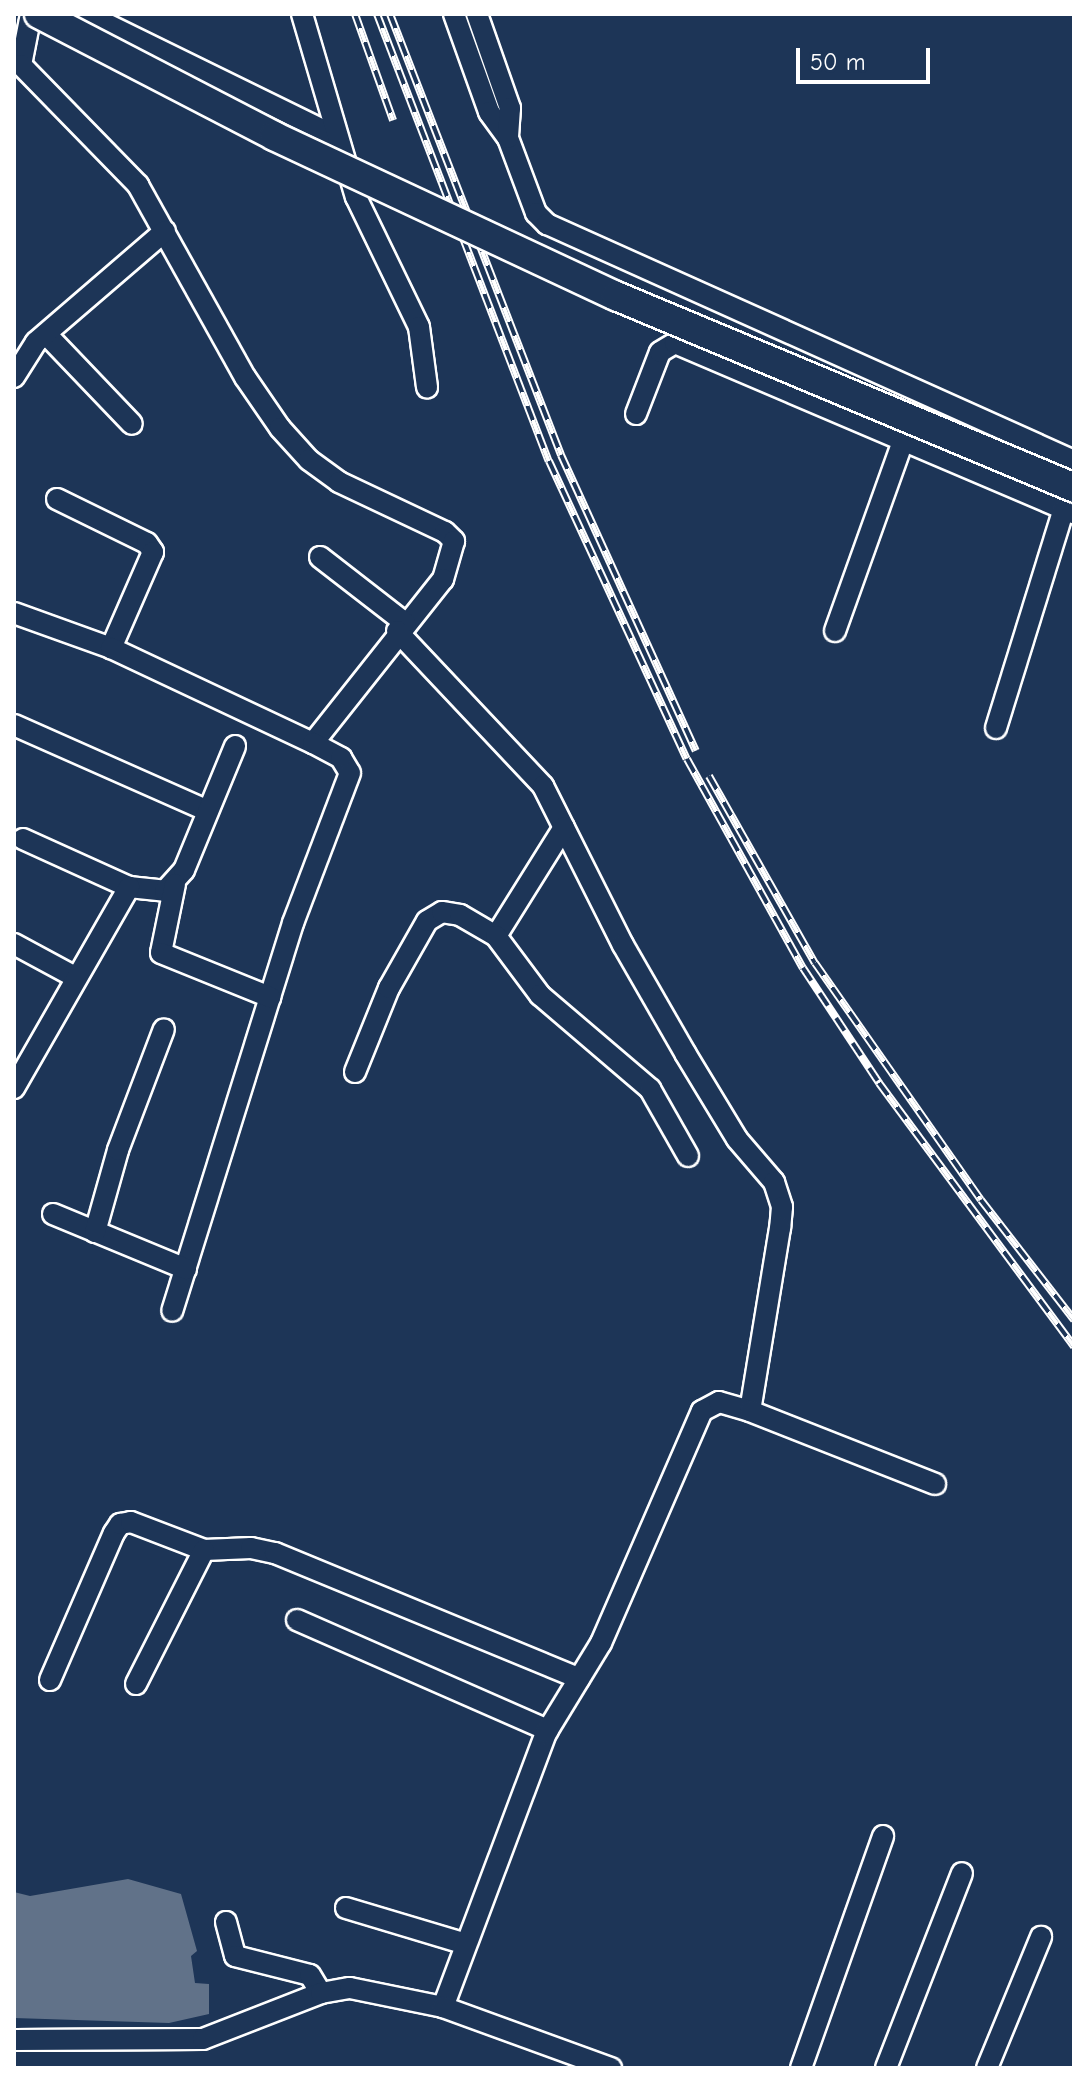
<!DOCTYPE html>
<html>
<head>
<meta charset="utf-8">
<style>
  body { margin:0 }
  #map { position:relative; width:1088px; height:2082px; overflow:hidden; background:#1d3557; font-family:"Comic Neue",sans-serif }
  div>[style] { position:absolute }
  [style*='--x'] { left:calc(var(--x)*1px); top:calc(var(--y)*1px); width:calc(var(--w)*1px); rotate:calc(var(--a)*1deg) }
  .water>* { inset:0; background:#617289 }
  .roads { filter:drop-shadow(2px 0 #fff) drop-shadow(-2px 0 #fff) drop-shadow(0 2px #fff) drop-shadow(0 -2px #fff) }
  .minor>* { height:20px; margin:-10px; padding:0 10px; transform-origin:10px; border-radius:10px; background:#1d3557 }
  .rail>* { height:8px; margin-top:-4px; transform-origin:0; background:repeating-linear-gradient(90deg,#1d3557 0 15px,#fff 0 30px); box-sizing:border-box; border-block:2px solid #fff }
  .bridges { filter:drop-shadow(2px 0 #fff) drop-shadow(-2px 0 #fff) drop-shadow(0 2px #fff) drop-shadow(0 -2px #fff) }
  .highway-bridge>* { height:28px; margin:-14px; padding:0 14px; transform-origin:14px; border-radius:14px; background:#1d3557 }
  span { translate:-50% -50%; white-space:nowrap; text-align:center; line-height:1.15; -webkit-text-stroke:6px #1d3557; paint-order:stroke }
  .frame { position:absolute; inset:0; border:16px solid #fff; pointer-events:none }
  .scale { position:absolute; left:796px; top:48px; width:134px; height:36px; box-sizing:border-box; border:4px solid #fff; border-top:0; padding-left:10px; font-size:24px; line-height:28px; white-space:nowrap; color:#fff; -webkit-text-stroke:6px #1d3557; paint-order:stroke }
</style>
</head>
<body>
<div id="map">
  <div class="water">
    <div style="clip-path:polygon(128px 1879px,181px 1894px,197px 1951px,191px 1956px,195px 1983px,209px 1984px,209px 2014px,169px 2023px,14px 2018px,14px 1892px,30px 1896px)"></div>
  </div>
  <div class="roads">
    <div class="minor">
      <div style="--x:31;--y:14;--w:52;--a:101.1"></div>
      <div style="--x:21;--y:65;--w:168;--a:45.7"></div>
      <div style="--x:138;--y:185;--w:220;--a:60.9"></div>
      <div style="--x:245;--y:377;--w:62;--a:55.5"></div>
      <div style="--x:280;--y:428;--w:43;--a:47.8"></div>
      <div style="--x:309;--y:460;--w:37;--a:36"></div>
      <div style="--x:339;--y:482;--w:117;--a:25.3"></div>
      <div style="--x:445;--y:532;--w:13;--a:45"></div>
      <div style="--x:454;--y:541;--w:40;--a:106"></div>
      <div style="--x:443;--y:579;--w:209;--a:128.4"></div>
      <div style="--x:86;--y:14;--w:280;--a:26.1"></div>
      <div style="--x:302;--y:14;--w:191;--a:73.6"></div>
      <div style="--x:356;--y:197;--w:144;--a:64.1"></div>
      <div style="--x:419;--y:327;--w:61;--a:82.4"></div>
      <div style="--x:454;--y:14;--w:104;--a:70.3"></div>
      <div style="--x:489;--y:112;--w:32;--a:54"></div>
      <div style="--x:508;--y:138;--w:80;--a:69.5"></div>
      <div style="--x:536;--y:213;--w:16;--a:45"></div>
      <div style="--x:547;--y:224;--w:578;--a:24.21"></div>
      <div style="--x:477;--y:14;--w:100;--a:70.7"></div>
      <div style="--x:510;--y:108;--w:30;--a:94"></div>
      <div style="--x:46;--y:334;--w:124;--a:46.3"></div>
      <div style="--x:14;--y:377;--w:41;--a:-57.8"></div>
      <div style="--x:36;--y:342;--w:170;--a:-40.7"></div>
      <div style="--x:636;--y:414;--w:66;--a:-68.8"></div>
      <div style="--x:660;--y:352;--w:17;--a:-31"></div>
      <div style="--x:675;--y:343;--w:434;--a:23.1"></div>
      <div style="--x:57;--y:499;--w:100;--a:26.1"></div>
      <div style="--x:147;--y:543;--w:11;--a:56"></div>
      <div style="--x:153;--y:552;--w:105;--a:113.6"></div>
      <div style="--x:320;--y:557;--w:108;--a:37.8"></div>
      <div style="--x:14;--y:613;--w:103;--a:19.8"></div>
      <div style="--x:111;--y:648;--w:223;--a:25.2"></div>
      <div style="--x:313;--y:743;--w:32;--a:28"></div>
      <div style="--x:341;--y:758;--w:17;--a:59"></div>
      <div style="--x:350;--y:773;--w:160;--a:110.8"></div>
      <div style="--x:293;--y:923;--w:406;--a:107.3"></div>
      <div style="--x:397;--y:631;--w:213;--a:46.7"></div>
      <div style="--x:543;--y:786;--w:178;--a:63.3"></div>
      <div style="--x:623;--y:945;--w:125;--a:60.1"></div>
      <div style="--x:685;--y:1053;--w:100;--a:58.8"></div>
      <div style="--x:737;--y:1139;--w:57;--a:49.3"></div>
      <div style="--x:774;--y:1182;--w:26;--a:72"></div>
      <div style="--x:782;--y:1207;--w:21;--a:95"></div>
      <div style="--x:780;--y:1228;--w:185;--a:99.3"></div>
      <div style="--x:835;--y:631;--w:205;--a:-70.3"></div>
      <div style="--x:14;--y:725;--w:212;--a:23.9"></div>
      <div style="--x:996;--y:728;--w:229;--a:-72.8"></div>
      <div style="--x:23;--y:839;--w:116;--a:24.4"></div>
      <div style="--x:129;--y:887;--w:36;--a:6"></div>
      <div style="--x:165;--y:891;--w:28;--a:-48"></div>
      <div style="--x:184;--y:870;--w:134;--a:-67.6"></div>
      <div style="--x:175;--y:884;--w:70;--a:101.5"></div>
      <div style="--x:161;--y:953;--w:118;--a:22"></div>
      <div style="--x:496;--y:936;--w:128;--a:-58"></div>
      <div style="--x:14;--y:944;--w:69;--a:28.4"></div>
      <div style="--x:355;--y:1072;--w:91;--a:-68"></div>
      <div style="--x:389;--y:988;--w:77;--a:-60.4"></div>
      <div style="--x:427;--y:921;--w:17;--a:-31"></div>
      <div style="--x:442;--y:912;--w:18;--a:9"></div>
      <div style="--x:460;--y:915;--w:42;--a:30.3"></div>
      <div style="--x:496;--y:936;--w:74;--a:53.3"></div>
      <div style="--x:540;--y:995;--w:145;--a:40.5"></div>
      <div style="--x:650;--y:1089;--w:77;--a:60.4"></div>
      <div style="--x:14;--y:1088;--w:232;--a:-60.2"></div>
      <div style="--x:53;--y:1214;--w:144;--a:22.5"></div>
      <div style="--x:95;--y:1232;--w:85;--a:-74.3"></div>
      <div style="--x:118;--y:1150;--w:129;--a:-69.2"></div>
      <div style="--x:297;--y:1620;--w:274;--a:23.7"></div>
      <div style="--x:50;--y:1680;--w:160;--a:-66.5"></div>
      <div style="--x:114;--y:1533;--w:11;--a:-56"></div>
      <div style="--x:120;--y:1524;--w:11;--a:-10"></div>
      <div style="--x:131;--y:1522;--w:78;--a:21"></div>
      <div style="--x:204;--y:1550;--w:47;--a:-2.4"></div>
      <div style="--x:251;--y:1548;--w:25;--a:12"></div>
      <div style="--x:275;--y:1553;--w:329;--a:22.4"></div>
      <div style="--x:136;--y:1684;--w:150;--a:-63.1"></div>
      <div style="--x:346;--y:1908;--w:125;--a:16.7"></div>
      <div style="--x:226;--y:1922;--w:35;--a:75"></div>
      <div style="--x:235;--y:1956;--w:77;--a:14.2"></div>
      <div style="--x:310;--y:1975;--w:21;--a:59"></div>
      <div style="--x:443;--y:2007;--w:293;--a:-69.4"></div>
      <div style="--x:546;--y:1733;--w:105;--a:-58.6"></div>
      <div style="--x:601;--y:1643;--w:253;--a:-66.5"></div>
      <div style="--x:702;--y:1411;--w:19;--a:-28"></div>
      <div style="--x:719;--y:1402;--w:32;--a:16"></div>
      <div style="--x:750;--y:1411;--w:199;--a:21.5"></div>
      <div style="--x:14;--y:2040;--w:189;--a:-0.3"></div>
      <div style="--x:203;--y:2039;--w:127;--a:-21.3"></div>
      <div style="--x:321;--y:1993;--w:29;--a:-10"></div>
      <div style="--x:350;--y:1988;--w:95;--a:11.5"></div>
      <div style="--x:443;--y:2007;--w:179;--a:20"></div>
      <div style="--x:801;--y:2068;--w:246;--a:-70.5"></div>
      <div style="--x:886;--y:2068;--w:209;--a:-68.7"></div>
      <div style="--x:987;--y:2068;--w:142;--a:-67.6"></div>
    </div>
  </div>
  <div class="rail">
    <div style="--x:355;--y:14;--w:113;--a:70.3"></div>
    <div style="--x:377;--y:14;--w:479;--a:69"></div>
    <div style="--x:549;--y:461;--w:328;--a:65.2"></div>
    <div style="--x:687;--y:759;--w:239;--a:61"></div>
    <div style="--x:803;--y:968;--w:138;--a:56.5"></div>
    <div style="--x:879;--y:1083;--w:328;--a:53.5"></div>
    <div style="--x:390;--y:14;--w:473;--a:68.8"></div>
    <div style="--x:561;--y:455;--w:325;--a:65.5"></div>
    <div style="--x:709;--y:776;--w:215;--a:60.5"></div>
    <div style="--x:815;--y:963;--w:289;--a:55"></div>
    <div style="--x:981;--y:1200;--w:152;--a:52.2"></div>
  </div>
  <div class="bridges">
    <div class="highway-bridge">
      <div style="--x:39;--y:14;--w:265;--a:27.4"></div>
      <div style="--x:274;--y:136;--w:378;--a:25.1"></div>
      <div style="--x:616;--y:296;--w:497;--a:22.7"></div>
    </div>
  </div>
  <div class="frame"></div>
  <div class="scale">50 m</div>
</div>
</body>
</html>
